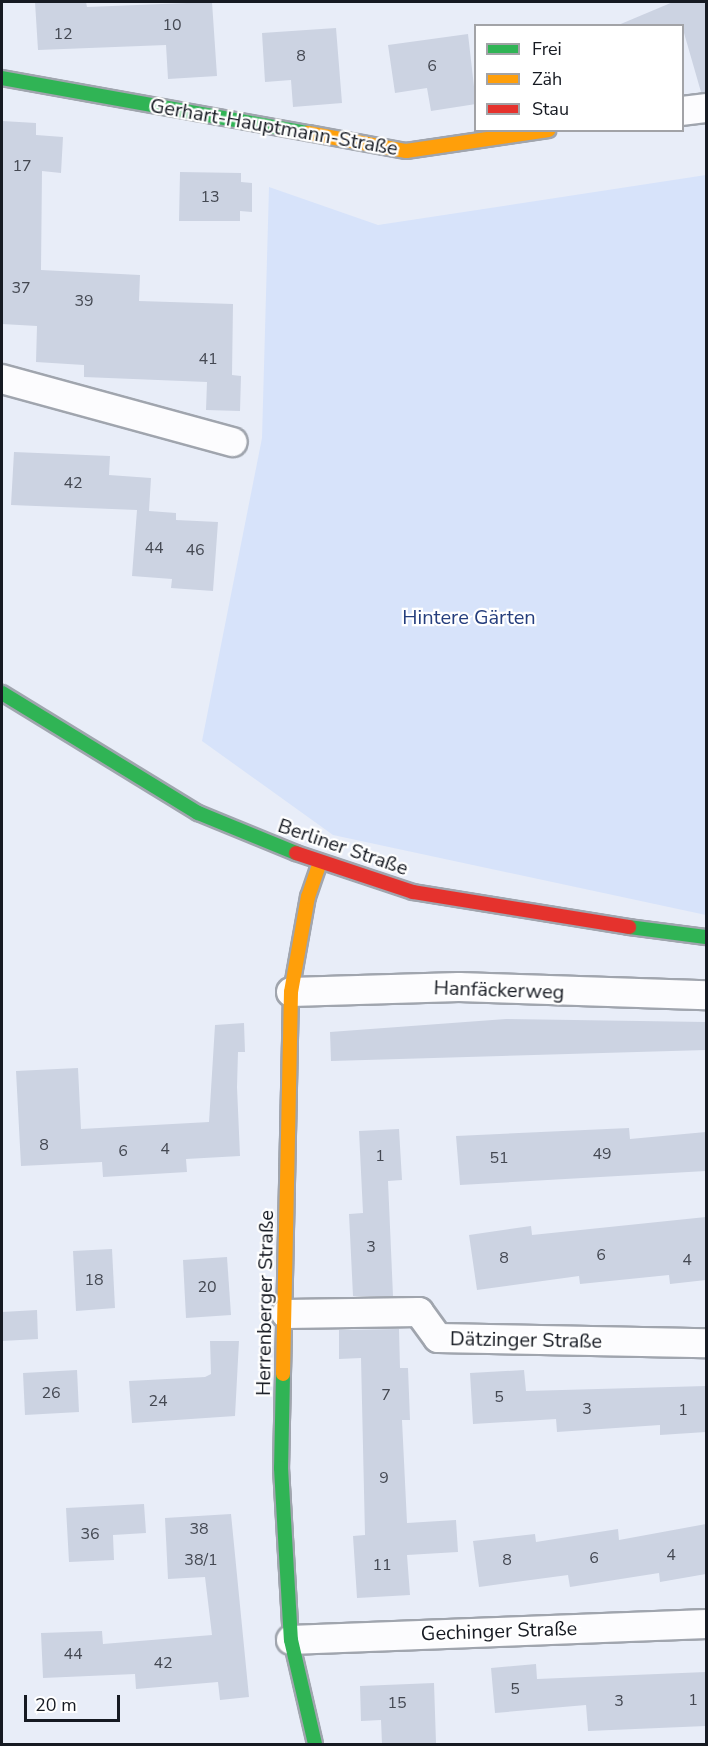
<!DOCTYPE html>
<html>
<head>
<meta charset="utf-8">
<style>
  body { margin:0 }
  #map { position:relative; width:708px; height:1746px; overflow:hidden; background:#e8edf8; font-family:"Nunito Sans",sans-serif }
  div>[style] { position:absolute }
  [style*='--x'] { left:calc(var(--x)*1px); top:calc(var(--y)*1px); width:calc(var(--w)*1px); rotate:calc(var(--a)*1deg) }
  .green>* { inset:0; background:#d7e3fa }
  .building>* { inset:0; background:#ccd3e2 }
  .roads { filter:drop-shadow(2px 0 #a0a5ae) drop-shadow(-2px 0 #a0a5ae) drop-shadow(0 2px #a0a5ae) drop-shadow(0 -2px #a0a5ae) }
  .street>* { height:28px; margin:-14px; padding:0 14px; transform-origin:14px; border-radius:14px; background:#fcfcfe }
  .fast>* { height:14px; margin:-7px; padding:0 7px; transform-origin:7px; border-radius:7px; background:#30b455 }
  .slow>* { height:14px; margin:-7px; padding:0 7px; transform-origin:7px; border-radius:7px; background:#ff9f0a }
  .jam>* { height:14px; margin:-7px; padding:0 7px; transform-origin:7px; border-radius:7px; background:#e5322d }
  span { translate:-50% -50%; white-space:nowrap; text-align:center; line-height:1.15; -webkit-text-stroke:4.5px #fff; paint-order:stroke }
  .number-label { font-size:16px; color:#444852 }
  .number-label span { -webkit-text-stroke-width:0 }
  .street-label { font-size:20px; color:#161a22 }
  .park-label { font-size:20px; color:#253e7d }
  .frame { position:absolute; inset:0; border:3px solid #161a22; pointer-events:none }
  .legend { position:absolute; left:474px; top:24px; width:210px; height:108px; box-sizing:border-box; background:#fff; border:2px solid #a2a3a7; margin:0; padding:8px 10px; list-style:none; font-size:18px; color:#161a22 }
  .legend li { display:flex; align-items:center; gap:12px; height:30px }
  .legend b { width:30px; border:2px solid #a2a3a7 }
  .scale { position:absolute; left:24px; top:1695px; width:96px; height:27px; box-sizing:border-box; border:3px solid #161a22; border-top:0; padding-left:8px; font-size:18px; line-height:21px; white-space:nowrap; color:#161a22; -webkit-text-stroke:4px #fff; paint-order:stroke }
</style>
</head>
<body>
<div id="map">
  <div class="green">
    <div style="clip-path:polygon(706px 175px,706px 915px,333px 835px,202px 741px,262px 438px,269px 187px,378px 225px)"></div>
  </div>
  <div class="building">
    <div style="clip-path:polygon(35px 2px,86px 2px,87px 7px,212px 2px,217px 76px,168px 79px,166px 45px,38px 50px)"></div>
    <div style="clip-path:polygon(673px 2px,706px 2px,706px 92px,701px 92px,682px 26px,616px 26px)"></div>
    <div style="clip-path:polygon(336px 28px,342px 103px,293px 107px,291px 80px,265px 82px,262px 33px)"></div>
    <div style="clip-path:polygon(468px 34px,476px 104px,431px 111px,427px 88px,395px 93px,388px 45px)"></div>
    <div style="clip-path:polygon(2px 121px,36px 123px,36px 135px,63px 137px,61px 173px,42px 171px,41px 270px,140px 275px,139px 301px,233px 304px,232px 375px,241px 376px,240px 411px,206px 410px,207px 382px,84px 377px,84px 365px,36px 362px,37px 326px,2px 324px)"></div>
    <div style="clip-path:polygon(180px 172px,241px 173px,241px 182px,252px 183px,252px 212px,240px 211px,240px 221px,179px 221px)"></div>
    <div style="clip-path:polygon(14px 452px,110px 456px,109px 475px,151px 478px,149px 511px,176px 513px,176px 520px,218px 522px,213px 591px,171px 588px,172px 579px,132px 576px,137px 510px,11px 505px)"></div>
    <div style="clip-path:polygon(506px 1019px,706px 1022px,706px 1050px,331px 1061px,330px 1032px)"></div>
    <div style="clip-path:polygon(244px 1023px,245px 1052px,238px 1052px,237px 1087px,240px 1156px,186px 1159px,187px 1172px,103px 1177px,102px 1162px,21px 1166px,16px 1071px,78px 1068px,81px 1129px,209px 1122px,215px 1025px)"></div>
    <div style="clip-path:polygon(629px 1128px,630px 1139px,706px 1132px,706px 1171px,460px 1185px,456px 1136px)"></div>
    <div style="clip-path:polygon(399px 1129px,402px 1180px,388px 1181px,393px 1296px,353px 1296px,349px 1214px,363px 1213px,359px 1131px)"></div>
    <div style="clip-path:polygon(706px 1217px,706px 1280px,670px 1284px,669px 1275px,580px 1284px,579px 1276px,477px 1290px,469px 1235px,531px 1226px,532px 1235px)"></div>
    <div style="clip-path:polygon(112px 1249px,115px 1308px,76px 1311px,73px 1251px)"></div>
    <div style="clip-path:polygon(227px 1257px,231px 1315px,186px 1318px,183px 1260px)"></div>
    <div style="clip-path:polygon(37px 1310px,38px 1339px,2px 1341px,2px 1312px)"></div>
    <div style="clip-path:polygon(399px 1329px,400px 1368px,408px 1368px,410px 1420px,402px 1420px,407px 1523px,456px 1520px,458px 1552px,407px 1555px,410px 1595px,357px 1598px,353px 1536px,365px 1535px,361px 1358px,339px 1359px,339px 1330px)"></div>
    <div style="clip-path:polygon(210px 1341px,239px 1341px,235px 1416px,132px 1423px,129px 1381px,205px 1377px,211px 1374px)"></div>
    <div style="clip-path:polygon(77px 1370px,79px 1412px,25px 1415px,23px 1373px)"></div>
    <div style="clip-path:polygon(524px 1370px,526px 1391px,706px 1386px,706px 1432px,660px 1435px,660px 1425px,557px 1432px,556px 1419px,473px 1424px,470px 1373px)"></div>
    <div style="clip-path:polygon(144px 1504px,146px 1533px,113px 1535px,114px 1560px,69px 1562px,66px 1508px)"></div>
    <div style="clip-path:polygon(231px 1514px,249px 1697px,220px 1700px,218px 1682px,136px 1689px,135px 1674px,43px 1678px,41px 1633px,102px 1631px,103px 1644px,212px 1635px,205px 1577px,168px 1579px,165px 1518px)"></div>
    <div style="clip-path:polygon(706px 1524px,706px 1574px,660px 1582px,659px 1573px,570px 1587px,568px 1575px,479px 1587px,473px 1541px,535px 1534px,536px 1542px,618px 1529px,619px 1540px)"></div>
    <div style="clip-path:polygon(536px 1664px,537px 1679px,706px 1672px,706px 1726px,588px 1731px,586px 1705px,495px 1713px,491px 1668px)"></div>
    <div style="clip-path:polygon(434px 1683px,436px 1743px,382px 1744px,381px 1720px,361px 1721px,360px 1686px)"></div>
  </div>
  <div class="roads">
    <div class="street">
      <div style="--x:682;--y:111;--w:24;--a:-7"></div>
      <div style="--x:2;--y:379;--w:239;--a:15.3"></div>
      <div style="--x:291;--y:992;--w:168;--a:-1.7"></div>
      <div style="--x:459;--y:987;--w:247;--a:1.9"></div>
      <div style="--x:286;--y:1314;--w:133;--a:-0.9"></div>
      <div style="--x:419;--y:1312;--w:32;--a:54"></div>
      <div style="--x:438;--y:1338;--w:268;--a:1.1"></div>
      <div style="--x:291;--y:1640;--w:415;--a:-2.2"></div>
    </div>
    <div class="fast">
      <div style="--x:2;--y:78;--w:311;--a:10.2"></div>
      <div style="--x:2;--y:693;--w:230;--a:31.5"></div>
      <div style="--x:198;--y:813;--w:106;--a:22.2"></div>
      <div style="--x:629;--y:927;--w:78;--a:7.4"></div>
      <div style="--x:283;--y:1374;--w:94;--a:91.2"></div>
      <div style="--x:281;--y:1468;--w:172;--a:86.7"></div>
      <div style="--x:291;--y:1640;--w:107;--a:77"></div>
    </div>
    <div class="slow">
      <div style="--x:308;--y:133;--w:100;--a:10.4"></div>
      <div style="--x:406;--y:151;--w:144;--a:-8.4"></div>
      <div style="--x:283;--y:1374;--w:382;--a:-88.8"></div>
      <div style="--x:291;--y:992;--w:97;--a:-79.9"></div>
      <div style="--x:308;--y:897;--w:36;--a:-71"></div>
    </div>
    <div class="jam">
      <div style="--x:296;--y:853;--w:123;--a:18.4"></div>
      <div style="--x:413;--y:892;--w:219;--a:9.2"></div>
    </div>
  </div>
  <div class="number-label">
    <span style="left:172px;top:25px">10</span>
    <span style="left:63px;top:34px">12</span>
    <span style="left:301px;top:56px">8</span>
    <span style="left:432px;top:66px">6</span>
    <span style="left:22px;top:166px">17</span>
    <span style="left:210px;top:197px">13</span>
    <span style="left:21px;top:288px">37</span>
    <span style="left:84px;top:301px">39</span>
    <span style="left:208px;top:359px">41</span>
    <span style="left:73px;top:483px">42</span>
    <span style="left:154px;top:548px">44</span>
    <span style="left:195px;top:550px">46</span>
    <span style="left:44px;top:1145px">8</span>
    <span style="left:165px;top:1149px">4</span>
    <span style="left:123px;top:1151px">6</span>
    <span style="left:602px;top:1154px">49</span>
    <span style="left:380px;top:1156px">1</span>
    <span style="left:499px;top:1158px">51</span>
    <span style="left:371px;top:1247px">3</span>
    <span style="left:601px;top:1255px">6</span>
    <span style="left:504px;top:1258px">8</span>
    <span style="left:687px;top:1260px">4</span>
    <span style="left:94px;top:1280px">18</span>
    <span style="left:207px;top:1287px">20</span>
    <span style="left:51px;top:1393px">26</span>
    <span style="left:386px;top:1395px">7</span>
    <span style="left:499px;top:1397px">5</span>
    <span style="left:158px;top:1401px">24</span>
    <span style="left:587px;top:1409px">3</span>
    <span style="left:683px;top:1410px">1</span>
    <span style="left:384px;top:1478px">9</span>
    <span style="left:199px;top:1529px">38</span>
    <span style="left:90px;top:1534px">36</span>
    <span style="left:671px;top:1555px">4</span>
    <span style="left:594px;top:1558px">6</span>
    <span style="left:201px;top:1560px">38/1</span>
    <span style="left:507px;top:1560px">8</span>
    <span style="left:382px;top:1565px">11</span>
    <span style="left:73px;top:1654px">44</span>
    <span style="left:163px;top:1663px">42</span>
    <span style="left:515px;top:1689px">5</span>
    <span style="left:693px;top:1700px">1</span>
    <span style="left:619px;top:1701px">3</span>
    <span style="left:397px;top:1703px">15</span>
  </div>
  <div class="street-label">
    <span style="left:274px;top:127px;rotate:10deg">Gerhart-Hauptmann-Straße</span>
    <span style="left:343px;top:847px;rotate:19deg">Berliner Straße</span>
    <span style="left:499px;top:990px;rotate:2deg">Hanfäckerweg</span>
    <span style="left:265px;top:1303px;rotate:-89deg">Herrenberger Straße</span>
    <span style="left:526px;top:1340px;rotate:1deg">Dätzinger Straße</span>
    <span style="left:499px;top:1631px;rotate:-2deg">Gechinger Straße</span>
  </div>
  <div class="park-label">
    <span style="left:469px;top:617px">Hintere Gärten</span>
  </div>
  <div class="frame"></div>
  <ul class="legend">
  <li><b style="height:8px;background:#30b455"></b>Frei</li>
  <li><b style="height:8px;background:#ff9f0a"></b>Zäh</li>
  <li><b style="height:8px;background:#e5322d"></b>Stau</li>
  </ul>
  <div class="scale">20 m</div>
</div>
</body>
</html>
